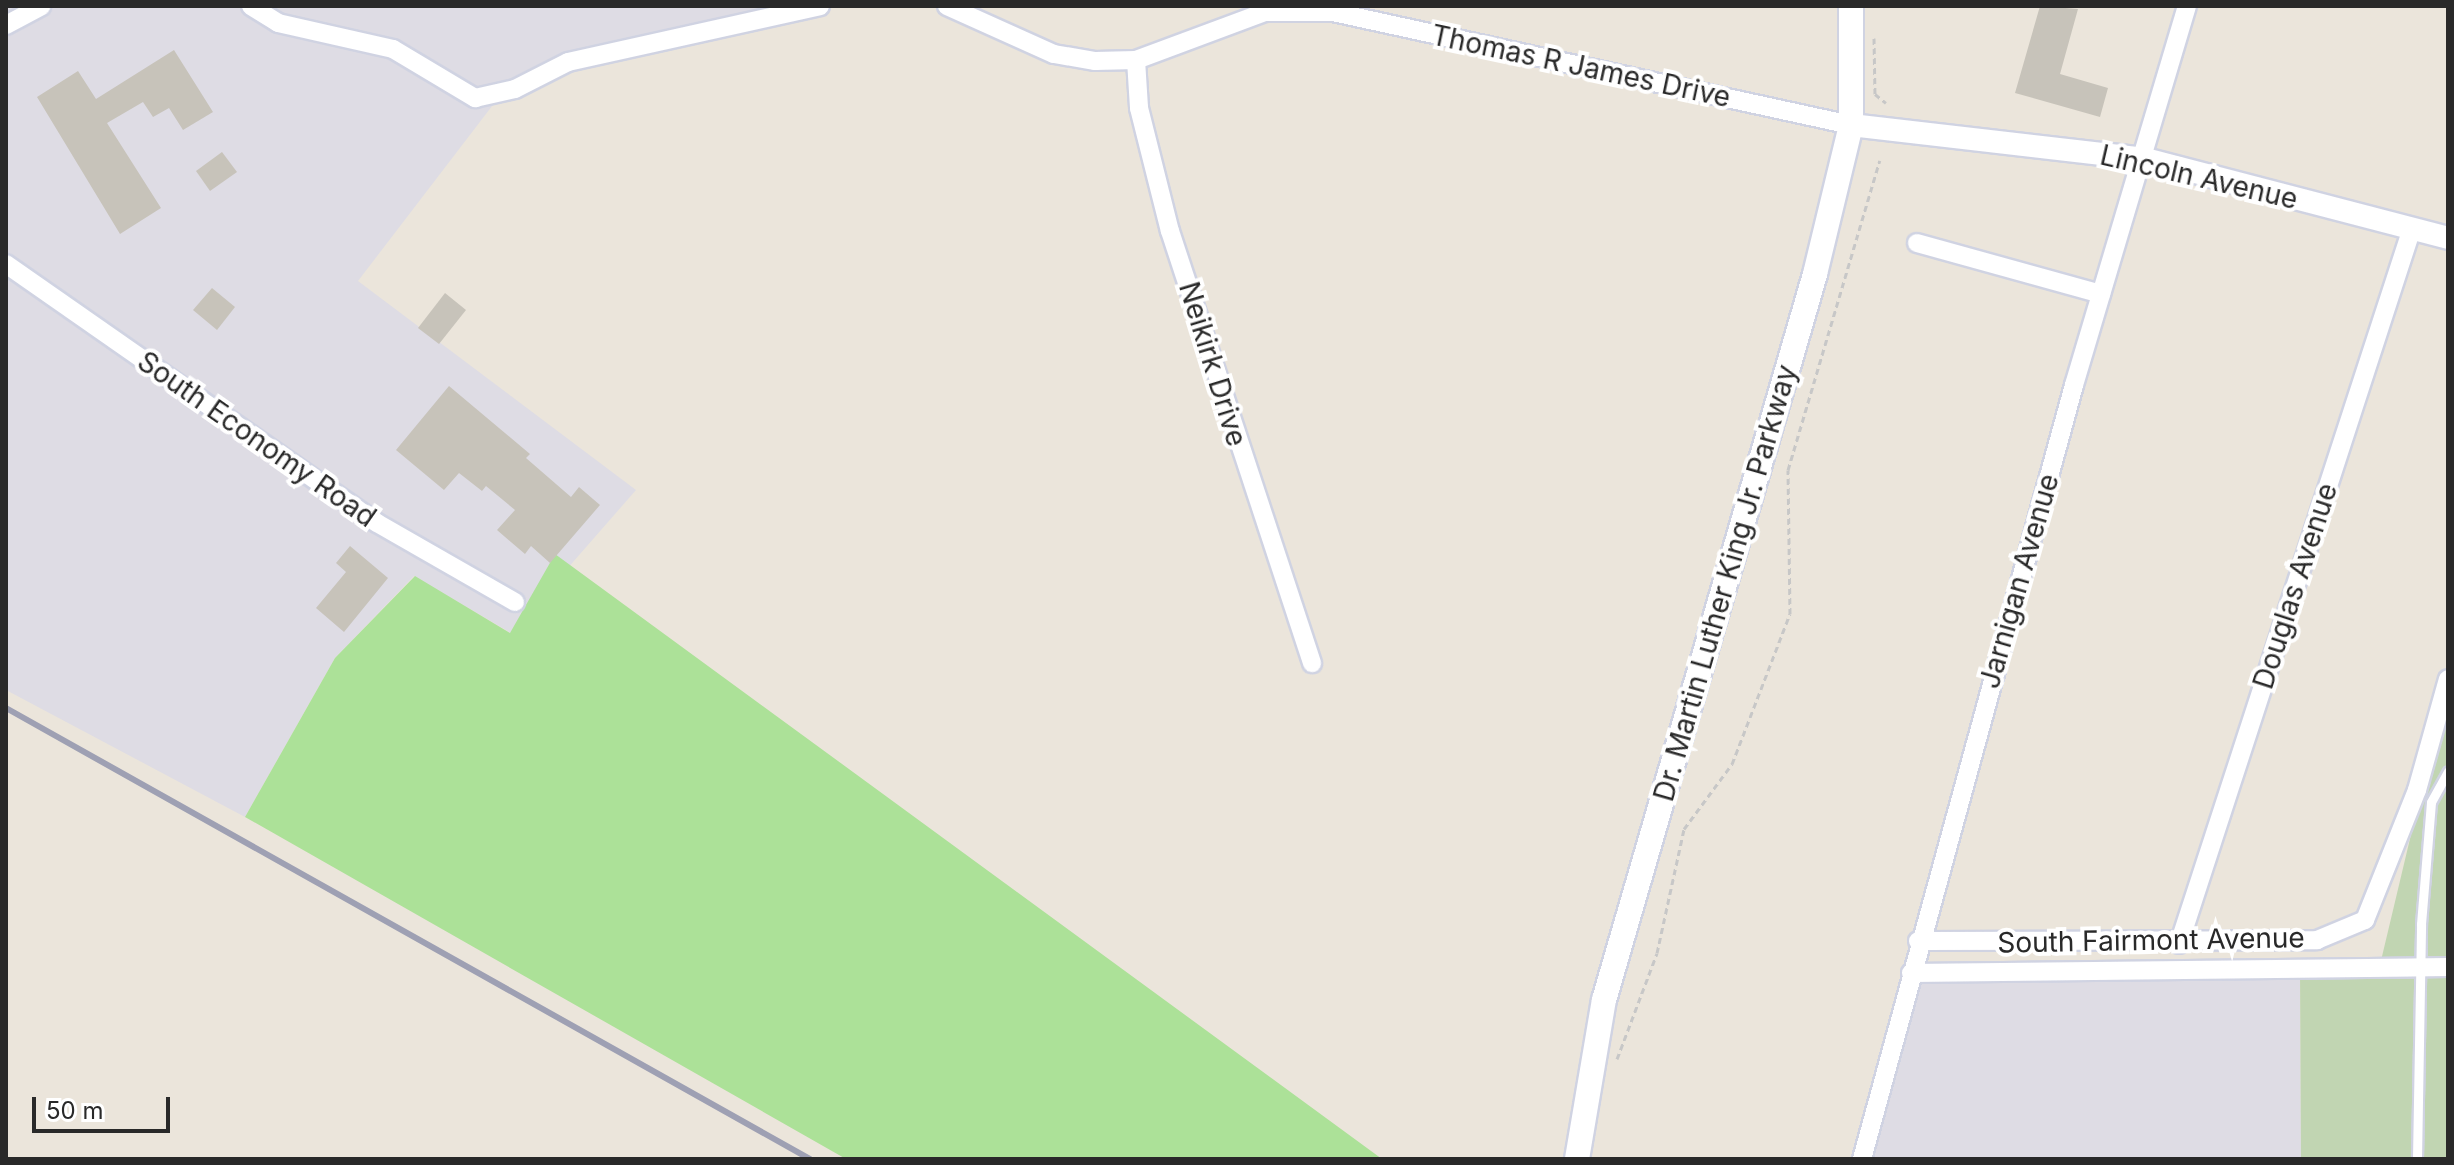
<!DOCTYPE html>
<html>
<head>
<meta charset="utf-8">
<style>
  body { margin:0 }
  #map { position:relative; width:2454px; height:1165px; overflow:hidden; background:#ebe5db; font-family:Inter,sans-serif }
  div>[style] { position:absolute }
  [style*='--x'] { left:calc(var(--x)*1px); top:calc(var(--y)*1px); width:calc(var(--w)*1px); rotate:calc(var(--a)*1deg) }
  .industrial>* { inset:0; background:#dedce4 }
  .green>* { inset:0; background:#ace198 }
  .cemetery>* { inset:0; background:#c1d5b2 }
  .building>* { inset:0; background:#c7c3ba }
  .path>* { height:3px; margin-top:-1.5px; transform-origin:0; background:repeating-linear-gradient(90deg,#c7c7c7 0 6px,transparent 0 10px) }
  .roads { filter:drop-shadow(2px 0 #d0d3e2) drop-shadow(-2px 0 #d0d3e2) drop-shadow(0 2px #d0d3e2) drop-shadow(0 -2px #d0d3e2) }
  .service>* { height:9px; margin:-4.5px; padding:0 4.5px; transform-origin:4.5px; border-radius:4.5px; background:#fff }
  .minor>* { height:18px; margin:-9px; padding:0 9px; transform-origin:9px; border-radius:9px; background:#fff }
  .tertiary>* { height:22px; margin:-11px; padding:0 11px; transform-origin:11px; border-radius:11px; background:#fff }
  .secondary>* { height:24px; margin:-12px; padding:0 12px; transform-origin:12px; border-radius:12px; background:#fff }
  .rail>* { height:6px; margin:-3px; padding:0 3px; transform-origin:3px; border-radius:3px; background:#9ea0b3 }
  span { translate:-50% -50%; white-space:nowrap; text-align:center; line-height:1.15; -webkit-text-stroke:8px #fff; paint-order:stroke }
  .street-label { font-size:28px; color:#292929 }
  .frame { position:absolute; inset:0; border:8px solid #292929; pointer-events:none }
  .scale { position:absolute; left:32px; top:1097px; width:138px; height:36px; box-sizing:border-box; border:4px solid #292929; border-top:0; padding-left:10px; font-size:24px; line-height:28px; white-space:nowrap; color:#292929; -webkit-text-stroke:6px #fff; paint-order:stroke }
</style>
</head>
<body>
<div id="map">
  <div class="industrial">
    <div style="clip-path:polygon(6px 6px,793px 6px,576px 59px,548px 85px,499px 97px,358px 281px,636px 490px,511px 633px,414px 576px,335px 658px,245px 817px,6px 690px)"></div>
    <div style="clip-path:polygon(2300px 970px,2301px 1159px,1870px 1159px,1911px 973px)"></div>
  </div>
  <div class="green">
    <div style="clip-path:polygon(555px 554px,1382px 1159px,846px 1159px,245px 817px,335px 658px,415px 576px,510px 633px)"></div>
  </div>
  <div class="cemetery">
    <div style="clip-path:polygon(2448px 679px,2448px 1159px,2301px 1159px,2300px 970px,2379px 969px)"></div>
  </div>
  <div class="building">
    <div style="clip-path:polygon(2040px 6px,2078px 9px,2060px 74px,2108px 88px,2100px 117px,2015px 93px)"></div>
    <div style="clip-path:polygon(174px 50px,213px 112px,183px 130px,169px 108px,153px 117px,143px 102px,107px 123px,161px 208px,120px 234px,37px 97px,78px 71px,96px 99px)"></div>
    <div style="clip-path:polygon(222px 152px,237px 172px,210px 191px,196px 171px)"></div>
    <div style="clip-path:polygon(212px 288px,235px 307px,217px 330px,193px 310px)"></div>
    <div style="clip-path:polygon(445px 293px,466px 310px,439px 344px,418px 328px)"></div>
    <div style="clip-path:polygon(449px 386px,530px 454px,526px 458px,571px 497px,579px 487px,600px 505px,550px 563px,531px 546px,525px 554px,497px 530px,515px 510px,486px 486px,482px 491px,459px 473px,444px 490px,396px 450px)"></div>
    <div style="clip-path:polygon(350px 546px,388px 578px,344px 632px,316px 608px,346px 572px,336px 563px)"></div>
  </div>
  <div class="path">
    <div style="--x:1874;--y:38;--w:56;--a:89"></div>
    <div style="--x:1875;--y:94;--w:14;--a:39"></div>
    <div style="--x:1617;--y:1059;--w:113;--a:-69.3"></div>
    <div style="--x:1657;--y:953;--w:127;--a:-77.7"></div>
    <div style="--x:1684;--y:829;--w:81;--a:-53.6"></div>
    <div style="--x:1732;--y:764;--w:161;--a:-68.9"></div>
    <div style="--x:1790;--y:614;--w:144;--a:-90.8"></div>
    <div style="--x:1788;--y:470;--w:323;--a:-73.5"></div>
  </div>
  <div class="roads">
    <div class="service">
      <div style="--x:2417;--y:1159;--w:235;--a:-89"></div>
      <div style="--x:2421;--y:924;--w:122;--a:-85.3"></div>
      <div style="--x:2431;--y:802;--w:35;--a:-61"></div>
    </div>
    <div class="minor">
      <div style="--x:251;--y:6;--w:32;--a:32"></div>
      <div style="--x:278;--y:23;--w:118;--a:12.7"></div>
      <div style="--x:393;--y:49;--w:96;--a:30.9"></div>
      <div style="--x:475;--y:98;--w:41;--a:-12.7"></div>
      <div style="--x:515;--y:89;--w:59;--a:-27"></div>
      <div style="--x:568;--y:62;--w:258;--a:-12.5"></div>
      <div style="--x:947;--y:6;--w:117;--a:24.2"></div>
      <div style="--x:1054;--y:54;--w:42;--a:9.7"></div>
      <div style="--x:1095;--y:61;--w:41;--a:-1.4"></div>
      <div style="--x:1136;--y:60;--w:138;--a:-20.4"></div>
      <div style="--x:1265;--y:12;--w:68;--a:0"></div>
      <div style="--x:1333;--y:12;--w:530;--a:12.31"></div>
      <div style="--x:6;--y:25;--w:40;--a:-28"></div>
      <div style="--x:1136;--y:60;--w:48;--a:86.4"></div>
      <div style="--x:1139;--y:108;--w:127;--a:75.9"></div>
      <div style="--x:1170;--y:231;--w:455;--a:71.8"></div>
      <div style="--x:1917;--y:243;--w:191;--a:15.5"></div>
      <div style="--x:6;--y:264;--w:452;--a:34.9"></div>
      <div style="--x:377;--y:523;--w:159;--a:29.8"></div>
      <div style="--x:1918;--y:941;--w:399;--a:-0.1"></div>
      <div style="--x:2317;--y:940;--w:52;--a:-22.6"></div>
      <div style="--x:2365;--y:920;--w:140;--a:-68.2"></div>
      <div style="--x:2417;--y:790;--w:115;--a:-74.4"></div>
      <div style="--x:2179;--y:944;--w:753;--a:-71.97"></div>
      <div style="--x:1911;--y:973;--w:537;--a:-0.64"></div>
      <div style="--x:1862;--y:1159;--w:803;--a:-74.68"></div>
      <div style="--x:2074;--y:385;--w:395;--a:-73.4"></div>
    </div>
    <div class="tertiary">
      <div style="--x:1851;--y:125;--w:296;--a:6.6"></div>
      <div style="--x:2145;--y:159;--w:313;--a:14.6"></div>
    </div>
    <div class="secondary">
      <div style="--x:1577;--y:1159;--w:161;--a:-80.4"></div>
      <div style="--x:1604;--y:1000;--w:756;--a:-73.79"></div>
      <div style="--x:1815;--y:274;--w:153;--a:-76.4"></div>
      <div style="--x:1851;--y:125;--w:119;--a:-90"></div>
    </div>
  </div>
  <div class="rail">
    <div style="--x:6;--y:708;--w:922;--a:29.29"></div>
  </div>
  <div class="street-label">
    <span style="left:1581px;top:66px;rotate:12deg">Thomas R James Drive</span>
    <span style="left:2199px;top:177px;rotate:13deg">Lincoln Avenue</span>
    <span style="left:1213px;top:364px;rotate:73deg">Neikirk Drive</span>
    <span style="left:257px;top:439px;rotate:35deg">South Economy Road</span>
    <span style="left:2019px;top:581px;rotate:-74deg">Jarnigan Avenue</span>
    <span style="left:1725px;top:583px;rotate:-74deg">Dr. Martin Luther King Jr. Parkway</span>
    <span style="left:2295px;top:586px;rotate:-72deg">Douglas Avenue</span>
    <span style="left:2151px;top:940px;rotate:-1deg">South Fairmont Avenue</span>
  </div>
  <div class="frame"></div>
  <div class="scale">50 m</div>
</div>
</body>
</html>
